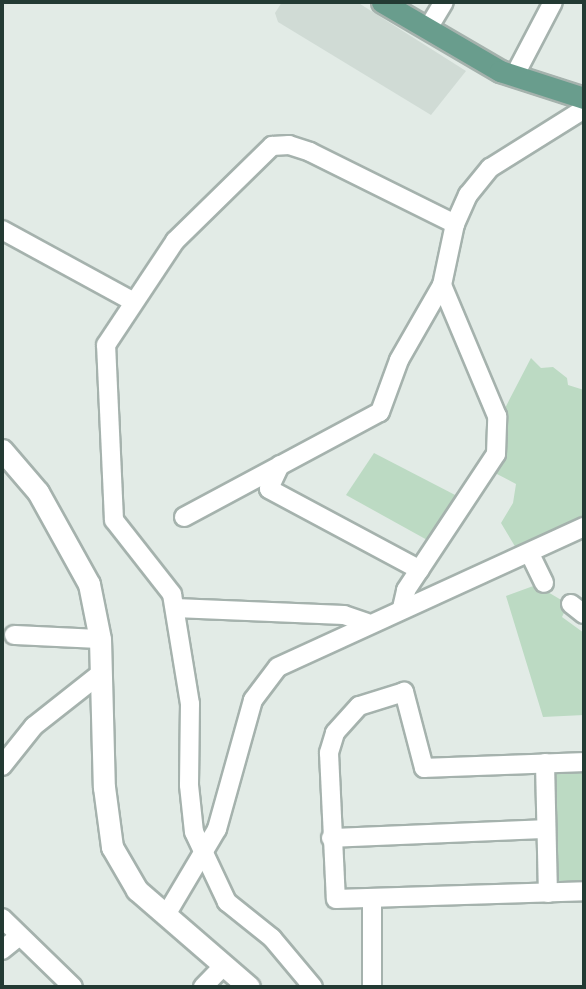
<!DOCTYPE html>
<html>
<head>
<meta charset="utf-8">
<style>
  body { margin:0 }
  #map { position:relative; width:586px; height:989px; overflow:hidden; background:#e2ebe6; font-family:"IBM Plex Sans",sans-serif }
  div>[style] { position:absolute }
  [style*='--x'] { left:calc(var(--x)*1px); top:calc(var(--y)*1px); width:calc(var(--w)*1px); rotate:calc(var(--a)*1deg) }
  .built>* { inset:0; background:#d0dbd5 }
  .green>* { inset:0; background:#bcdac3 }
  .roads { filter:drop-shadow(2px 0 #a5b2ad) drop-shadow(-2px 0 #a5b2ad) drop-shadow(0 2px #a5b2ad) drop-shadow(0 -2px #a5b2ad) }
  .street>* { height:18px; margin:-9px; padding:0 9px; transform-origin:9px; border-radius:9px; background:#fff }
  .secondary>* { height:21px; margin:-10.5px; padding:0 10.5px; transform-origin:10.5px; border-radius:10.5px; background:#fff }
  .primary>* { height:21px; margin:-10.5px; padding:0 10.5px; transform-origin:10.5px; border-radius:10.5px; background:#699d8d }
  span { translate:-50% -50%; white-space:nowrap; text-align:center; line-height:1.15; -webkit-text-stroke:7px #f2f8f4; paint-order:stroke }
  .frame { position:absolute; inset:0; border:4px solid #233a33; pointer-events:none }
</style>
</head>
<body>
<div id="map">
  <div class="built">
    <div style="clip-path:polygon(282px 2px,357px 2px,466px 71px,431px 115px,278px 22px,275px 13px)"></div>
  </div>
  <div class="green">
    <div style="clip-path:polygon(531px 358px,541px 368px,553px 367px,567px 378px,568px 385px,584px 390px,584px 518px,516px 548px,501px 523px,513px 503px,516px 484px,495px 473px,502px 460px,503px 412px)"></div>
    <div style="clip-path:polygon(374px 453px,459px 497px,429px 541px,346px 495px)"></div>
    <div style="clip-path:polygon(536px 585px,568px 604px,562px 617px,584px 633px,584px 715px,543px 717px,506px 596px)"></div>
    <div style="clip-path:polygon(584px 768px,584px 882px,562px 883px,557px 879px,552px 776px,556px 769px)"></div>
  </div>
  <div class="roads">
    <div class="street">
      <div style="--x:433;--y:20;--w:21;--a:-59"></div>
      <div style="--x:519;--y:67;--w:73;--a:-62.4"></div>
      <div style="--x:2;--y:230;--w:150;--a:28.6"></div>
      <div style="--x:280;--y:465;--w:26;--a:115"></div>
      <div style="--x:269;--y:489;--w:171;--a:28.2"></div>
      <div style="--x:184;--y:517;--w:222;--a:-28.2"></div>
      <div style="--x:380;--y:412;--w:55;--a:-69.9"></div>
      <div style="--x:399;--y:360;--w:86;--a:-60.2"></div>
      <div style="--x:530;--y:554;--w:32;--a:64"></div>
      <div style="--x:571;--y:604;--w:16;--a:38"></div>
      <div style="--x:175;--y:608;--w:169;--a:2.4"></div>
      <div style="--x:344;--y:615;--w:24;--a:19"></div>
      <div style="--x:402;--y:608;--w:18;--a:-77"></div>
      <div style="--x:406;--y:590;--w:163;--a:-56.5"></div>
      <div style="--x:496;--y:454;--w:38;--a:-88"></div>
      <div style="--x:497;--y:416;--w:142;--a:-112.8"></div>
      <div style="--x:442;--y:285;--w:62;--a:-78"></div>
      <div style="--x:455;--y:224;--w:32;--a:-66"></div>
      <div style="--x:468;--y:195;--w:35;--a:-51"></div>
      <div style="--x:490;--y:168;--w:111;--a:-32.1"></div>
      <div style="--x:14;--y:635;--w:86;--a:2.7"></div>
      <div style="--x:584;--y:762;--w:160;--a:177.9"></div>
      <div style="--x:424;--y:768;--w:79;--a:-104.7"></div>
      <div style="--x:404;--y:692;--w:47;--a:162.7"></div>
      <div style="--x:359;--y:706;--w:36;--a:132"></div>
      <div style="--x:335;--y:733;--w:21;--a:107"></div>
      <div style="--x:329;--y:753;--w:146;--a:87.3"></div>
      <div style="--x:336;--y:899;--w:248;--a:-1.8"></div>
      <div style="--x:545;--y:763;--w:130;--a:88.7"></div>
      <div style="--x:2;--y:766;--w:51;--a:-51.3"></div>
      <div style="--x:34;--y:726;--w:85;--a:-38.3"></div>
      <div style="--x:331;--y:838;--w:215;--a:-2.4"></div>
      <div style="--x:166;--y:915;--w:100;--a:-59.3"></div>
      <div style="--x:217;--y:829;--w:134;--a:-74.4"></div>
      <div style="--x:253;--y:700;--w:41;--a:-52.9"></div>
      <div style="--x:278;--y:667;--w:337;--a:-24.6"></div>
      <div style="--x:2;--y:918;--w:99;--a:44.2"></div>
      <div style="--x:2;--y:950;--w:22;--a:-39"></div>
      <div style="--x:203;--y:987;--w:30;--a:-46"></div>
      <div style="--x:313;--y:987;--w:64;--a:-129.9"></div>
      <div style="--x:272;--y:938;--w:58;--a:-141.3"></div>
      <div style="--x:227;--y:902;--w:77;--a:-115.2"></div>
      <div style="--x:194;--y:832;--w:47;--a:-96.1"></div>
      <div style="--x:189;--y:785;--w:81;--a:-89.3"></div>
      <div style="--x:190;--y:704;--w:111;--a:-99.3"></div>
      <div style="--x:172;--y:594;--w:94;--a:-128.1"></div>
      <div style="--x:114;--y:520;--w:175;--a:-92.6"></div>
      <div style="--x:106;--y:345;--w:125;--a:-56.4"></div>
      <div style="--x:175;--y:241;--w:136;--a:-44.4"></div>
      <div style="--x:272;--y:146;--w:17;--a:-3"></div>
      <div style="--x:289;--y:145;--w:22;--a:18"></div>
      <div style="--x:310;--y:152;--w:162;--a:26.4"></div>
      <div style="--x:372;--y:987;--w:89;--a:-90"></div>
    </div>
    <div class="secondary">
      <div style="--x:2;--y:450;--w:55;--a:49.4"></div>
      <div style="--x:38;--y:492;--w:105;--a:61"></div>
      <div style="--x:89;--y:584;--w:56;--a:78.7"></div>
      <div style="--x:100;--y:639;--w:148;--a:88.5"></div>
      <div style="--x:104;--y:787;--w:61;--a:82.4"></div>
      <div style="--x:112;--y:847;--w:50;--a:59.8"></div>
      <div style="--x:137;--y:890;--w:148;--a:40.9"></div>
    </div>
    <div class="primary">
      <div style="--x:382;--y:2;--w:137;--a:30.3"></div>
      <div style="--x:500;--y:71;--w:88;--a:17.8"></div>
    </div>
  </div>
  <div class="frame"></div>
</div>
</body>
</html>
